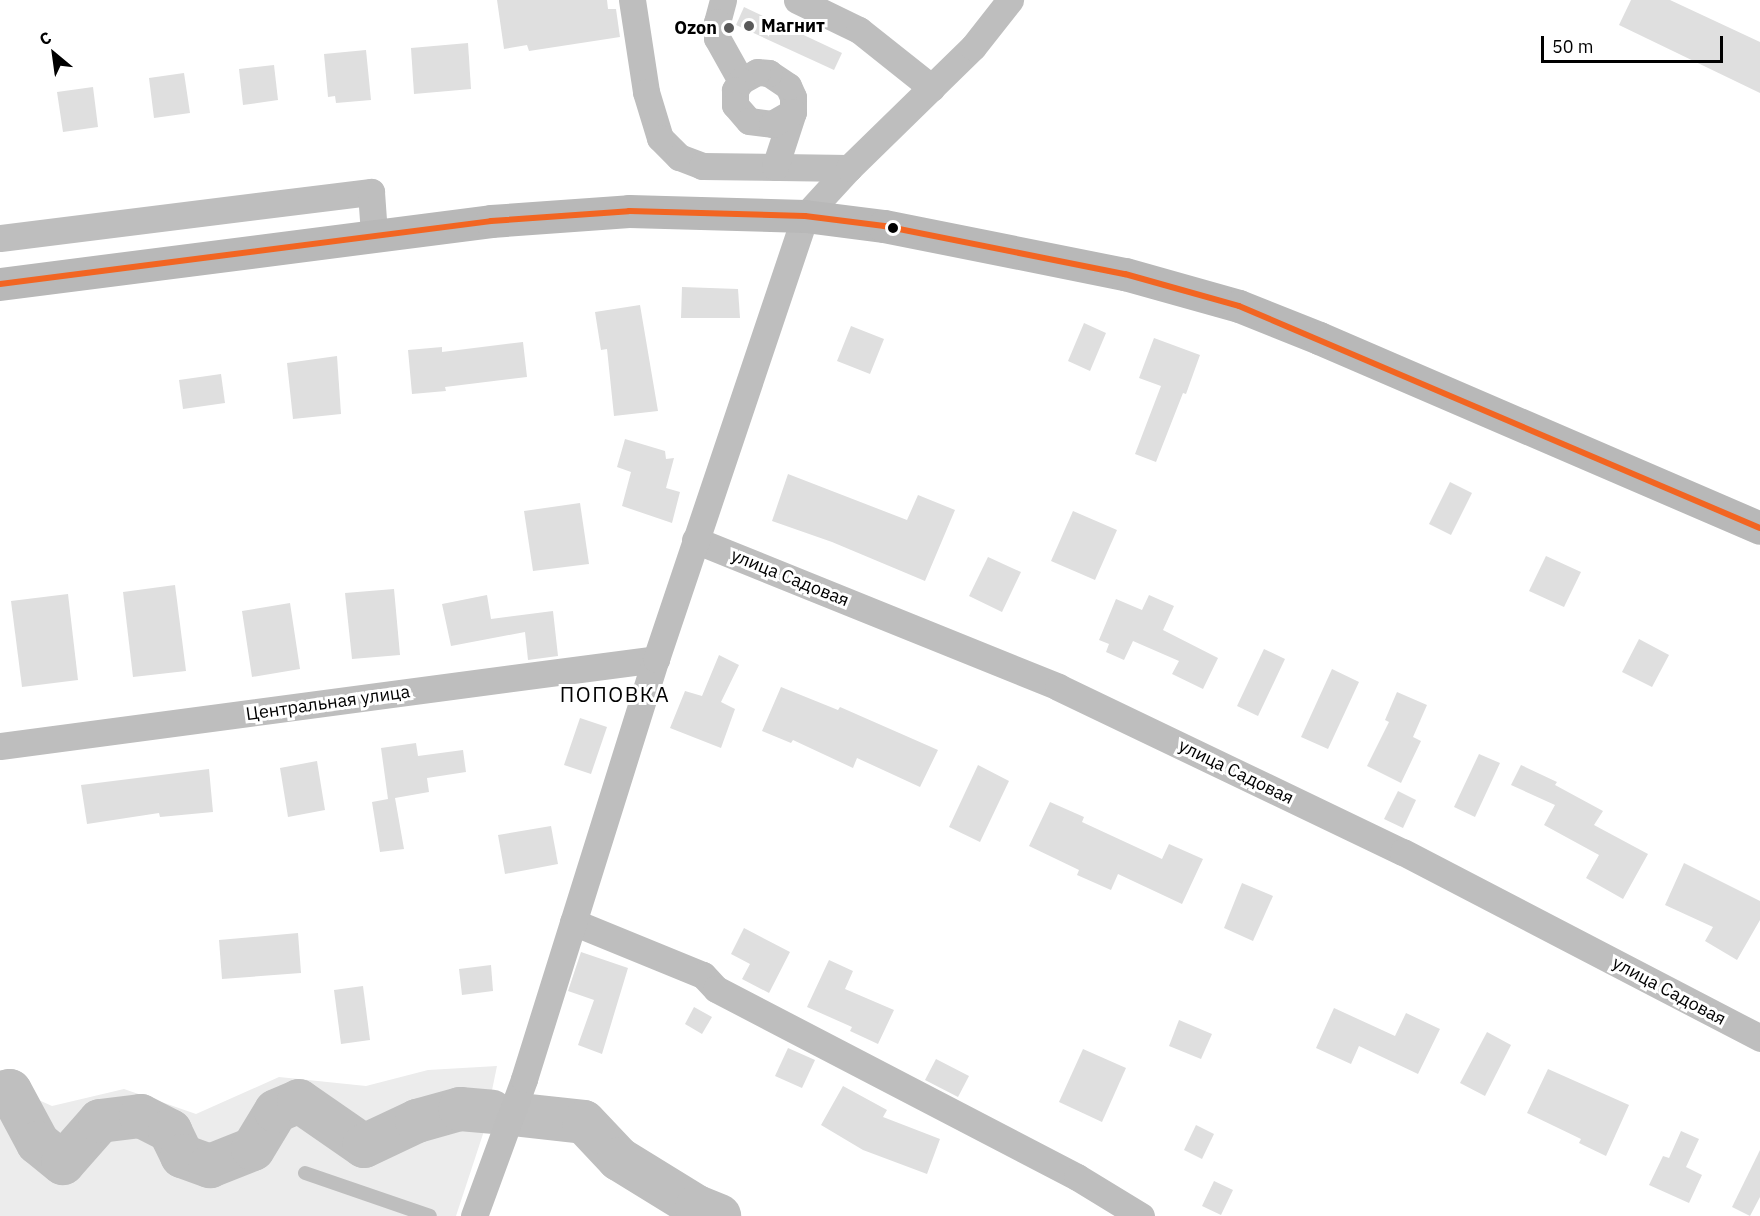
<!DOCTYPE html>
<html>
<head>
<meta charset="utf-8">
<style>
  body { margin:0 }
  #map { position:relative; width:1760px; height:1216px; overflow:hidden; background:#fff; font-family:"IBM Plex Sans",sans-serif }
  div>[style] { position:absolute }
  [style*='--x'] { left:calc(var(--x)*1px); top:calc(var(--y)*1px); width:calc(var(--w)*1px); rotate:calc(var(--a)*1deg) }
  .green>* { inset:0; background:#ececec }
  .river>* { height:44px; margin:-22px; padding:0 22px; transform-origin:22px; border-radius:22px; background:#bfbfbf }
  .building>* { inset:0; background:#dfdfdf }
  .lane>* { height:14px; margin:-7px; padding:0 7px; transform-origin:7px; border-radius:7px; background:#bebebe }
  .street>* { height:27px; margin:-13.5px; padding:0 13.5px; transform-origin:13.5px; border-radius:13.5px; background:#bebebe }
  .secondary>* { height:33px; margin:-16.5px; padding:0 16.5px; transform-origin:16.5px; border-radius:16.5px; background:#b8b8b8 }
  .bus-1>* { height:6px; margin:-3px; padding:0 3px; transform-origin:3px; border-radius:3px; background:#f26522 }
  .dots>* { width:16px; height:16px; translate:-50% -50%; box-sizing:border-box; border:3px solid #fff; border-radius:50% }
  span { translate:-50% -50%; white-space:nowrap; text-align:center; line-height:1.15; -webkit-text-stroke:6px #fff; paint-order:stroke }
  .poi-label { font-size:18px; color:#000; font-weight:700 }
  .left { translate:0 -50%; text-align:left }
  .right { translate:-100% -50%; text-align:right }
  .street-label { font-size:18px; color:#000 }
  .quarter-label { font-size:21px; color:#000; letter-spacing:1.5px }
  .north { position:absolute; left:24px; top:24px; width:60px; height:60px; -webkit-text-stroke:4px #fff; paint-order:stroke; rotate:331deg; font-size:16px; font-weight:700; line-height:24px; text-align:center; color:#000 }
  .north::after { content:''; display:block; margin:auto; width:21px; height:27px; background:#000; clip-path:polygon(50% 0,100% 100%,50% 72%,0 100%) }
  .scale { position:absolute; left:1541px; top:36px; width:182px; height:27px; box-sizing:border-box; border:3px solid #000; border-top:0; padding-left:8px; font-size:18px; line-height:21px; white-space:nowrap; color:#000; -webkit-text-stroke:4px #fff; paint-order:stroke }
</style>
</head>
<body>
<div id="map">
  <div class="green">
    <div style="clip-path:polygon(497px 1066px,483px 1134px,456px 1216px,0 1216px,0 1075px,23px 1093px,52px 1106px,124px 1089px,196px 1114px,279px 1077px,366px 1086px,428px 1070px)"></div>
  </div>
  <div class="river">
    <div style="--x:0;--y:1093;--w:10;--a:-11"></div>
    <div style="--x:10;--y:1091;--w:59;--a:61.7"></div>
    <div style="--x:38;--y:1143;--w:32;--a:39"></div>
    <div style="--x:63;--y:1163;--w:56;--a:-48.6"></div>
    <div style="--x:100;--y:1121;--w:41;--a:-7"></div>
    <div style="--x:141;--y:1116;--w:33;--a:27"></div>
    <div style="--x:170;--y:1131;--w:28;--a:64"></div>
    <div style="--x:182;--y:1156;--w:30;--a:20"></div>
    <div style="--x:210;--y:1166;--w:46;--a:-21.6"></div>
    <div style="--x:253;--y:1149;--w:44;--a:-58.8"></div>
    <div style="--x:276;--y:1111;--w:25;--a:-23"></div>
    <div style="--x:299;--y:1101;--w:79;--a:34.7"></div>
    <div style="--x:364;--y:1146;--w:59;--a:-25.3"></div>
    <div style="--x:417;--y:1121;--w:45;--a:-15.6"></div>
    <div style="--x:460;--y:1109;--w:32;--a:5"></div>
    <div style="--x:521;--y:1115;--w:63;--a:6.3"></div>
    <div style="--x:584;--y:1122;--w:51;--a:46.6"></div>
    <div style="--x:619;--y:1159;--w:92;--a:31.6"></div>
    <div style="--x:697;--y:1207;--w:24;--a:22"></div>
  </div>
  <div class="building">
    <div style="clip-path:polygon(497px 0,607px 0,608px 9px,616px 9px,620px 37px,529px 51px,527px 45px,504px 49px)"></div>
    <div style="clip-path:polygon(1631px 0,1670px 0,1760px 42px,1760px 93px,1619px 25px)"></div>
    <div style="clip-path:polygon(744px 7px,842px 53px,834px 70px,736px 25px)"></div>
    <div style="clip-path:polygon(468px 43px,471px 89px,414px 94px,411px 48px)"></div>
    <div style="clip-path:polygon(366px 50px,371px 100px,336px 103px,335px 96px,328px 97px,324px 54px)"></div>
    <div style="clip-path:polygon(274px 65px,278px 100px,243px 105px,239px 69px)"></div>
    <div style="clip-path:polygon(184px 73px,190px 113px,154px 118px,149px 78px)"></div>
    <div style="clip-path:polygon(93px 87px,98px 127px,63px 132px,57px 92px)"></div>
    <div style="clip-path:polygon(682px 287px,738px 289px,740px 318px,681px 318px)"></div>
    <div style="clip-path:polygon(640px 305px,658px 411px,614px 416px,607px 349px,601px 350px,595px 312px)"></div>
    <div style="clip-path:polygon(1084px 323px,1106px 333px,1090px 371px,1068px 361px)"></div>
    <div style="clip-path:polygon(851px 326px,884px 339px,870px 374px,837px 361px)"></div>
    <div style="clip-path:polygon(1154px 338px,1200px 355px,1186px 394px,1183px 393px,1156px 462px,1135px 454px,1161px 386px,1139px 378px)"></div>
    <div style="clip-path:polygon(523px 342px,527px 377px,445px 387px,446px 391px,412px 394px,408px 350px,442px 347px,442px 352px)"></div>
    <div style="clip-path:polygon(337px 356px,341px 414px,293px 419px,287px 363px)"></div>
    <div style="clip-path:polygon(221px 374px,225px 403px,183px 409px,179px 380px)"></div>
    <div style="clip-path:polygon(625px 439px,665px 451px,666px 459px,674px 458px,666px 488px,680px 492px,672px 523px,622px 506px,631px 472px,617px 467px)"></div>
    <div style="clip-path:polygon(788px 474px,907px 520px,918px 495px,955px 510px,925px 581px,832px 542px,772px 521px)"></div>
    <div style="clip-path:polygon(1450px 482px,1472px 493px,1451px 535px,1429px 524px)"></div>
    <div style="clip-path:polygon(580px 503px,589px 564px,533px 571px,524px 511px)"></div>
    <div style="clip-path:polygon(1073px 511px,1117px 530px,1095px 580px,1051px 561px)"></div>
    <div style="clip-path:polygon(1546px 556px,1581px 572px,1564px 607px,1529px 591px)"></div>
    <div style="clip-path:polygon(988px 557px,1021px 572px,1002px 612px,969px 596px)"></div>
    <div style="clip-path:polygon(175px 585px,186px 671px,133px 677px,123px 592px)"></div>
    <div style="clip-path:polygon(394px 589px,400px 655px,352px 659px,345px 593px)"></div>
    <div style="clip-path:polygon(68px 594px,78px 680px,22px 687px,11px 601px)"></div>
    <div style="clip-path:polygon(487px 595px,491px 619px,553px 611px,558px 656px,528px 660px,525px 632px,451px 646px,442px 604px)"></div>
    <div style="clip-path:polygon(1149px 595px,1174px 606px,1163px 630px,1218px 658px,1203px 689px,1172px 674px,1179px 661px,1133px 641px,1124px 660px,1106px 652px,1109px 644px,1099px 640px,1116px 599px,1142px 610px)"></div>
    <div style="clip-path:polygon(290px 603px,300px 669px,252px 677px,242px 611px)"></div>
    <div style="clip-path:polygon(1639px 639px,1669px 655px,1652px 687px,1622px 672px)"></div>
    <div style="clip-path:polygon(1264px 649px,1285px 659px,1258px 716px,1237px 706px)"></div>
    <div style="clip-path:polygon(719px 655px,739px 665px,721px 702px,735px 709px,721px 748px,670px 728px,685px 691px,702px 696px)"></div>
    <div style="clip-path:polygon(1332px 669px,1359px 682px,1328px 749px,1301px 737px)"></div>
    <div style="clip-path:polygon(781px 687px,838px 710px,840px 707px,938px 750px,920px 787px,857px 758px,853px 768px,793px 740px,791px 743px,762px 731px)"></div>
    <div style="clip-path:polygon(1397px 692px,1427px 705px,1413px 737px,1421px 741px,1401px 783px,1367px 766px,1389px 722px,1385px 720px)"></div>
    <div style="clip-path:polygon(580px 718px,607px 727px,591px 774px,564px 765px)"></div>
    <div style="clip-path:polygon(416px 743px,418px 756px,463px 750px,466px 772px,427px 778px,429px 792px,395px 798px,404px 849px,380px 852px,372px 802px,388px 799px,381px 748px)"></div>
    <div style="clip-path:polygon(1479px 754px,1500px 763px,1475px 817px,1454px 807px)"></div>
    <div style="clip-path:polygon(317px 761px,325px 810px,288px 817px,280px 768px)"></div>
    <div style="clip-path:polygon(978px 765px,1009px 781px,980px 842px,949px 827px)"></div>
    <div style="clip-path:polygon(1521px 765px,1557px 782px,1555px 785px,1603px 811px,1594px 825px,1648px 854px,1623px 899px,1586px 878px,1599px 855px,1544px 825px,1555px 805px,1511px 785px)"></div>
    <div style="clip-path:polygon(209px 769px,213px 812px,160px 817px,159px 813px,87px 824px,81px 785px)"></div>
    <div style="clip-path:polygon(1398px 791px,1416px 800px,1403px 828px,1384px 819px)"></div>
    <div style="clip-path:polygon(1050px 802px,1084px 817px,1082px 822px,1162px 859px,1169px 844px,1203px 859px,1182px 904px,1118px 874px,1111px 890px,1077px 875px,1079px 870px,1029px 846px)"></div>
    <div style="clip-path:polygon(551px 826px,558px 864px,505px 874px,498px 835px)"></div>
    <div style="clip-path:polygon(1684px 863px,1760px 901px,1760px 920px,1737px 960px,1705px 941px,1713px 927px,1665px 905px)"></div>
    <div style="clip-path:polygon(1242px 883px,1273px 896px,1253px 941px,1224px 928px)"></div>
    <div style="clip-path:polygon(744px 928px,790px 952px,769px 993px,742px 979px,750px 964px,731px 954px)"></div>
    <div style="clip-path:polygon(298px 933px,301px 973px,222px 979px,219px 940px)"></div>
    <div style="clip-path:polygon(581px 952px,628px 968px,602px 1054px,578px 1045px,594px 1000px,568px 991px)"></div>
    <div style="clip-path:polygon(829px 960px,853px 971px,845px 989px,894px 1010px,878px 1044px,850px 1031px,852px 1027px,807px 1007px)"></div>
    <div style="clip-path:polygon(491px 965px,493px 991px,462px 995px,459px 969px)"></div>
    <div style="clip-path:polygon(363px 986px,370px 1040px,341px 1044px,334px 990px)"></div>
    <div style="clip-path:polygon(694px 1007px,712px 1017px,702px 1034px,685px 1024px)"></div>
    <div style="clip-path:polygon(1334px 1008px,1395px 1036px,1406px 1013px,1440px 1029px,1418px 1074px,1359px 1046px,1351px 1064px,1316px 1048px)"></div>
    <div style="clip-path:polygon(1179px 1020px,1212px 1034px,1201px 1059px,1169px 1046px)"></div>
    <div style="clip-path:polygon(1487px 1032px,1511px 1045px,1485px 1096px,1460px 1083px)"></div>
    <div style="clip-path:polygon(788px 1048px,815px 1060px,802px 1088px,775px 1076px)"></div>
    <div style="clip-path:polygon(1083px 1049px,1126px 1068px,1102px 1122px,1059px 1102px)"></div>
    <div style="clip-path:polygon(936px 1059px,969px 1076px,958px 1097px,925px 1080px)"></div>
    <div style="clip-path:polygon(1548px 1069px,1629px 1105px,1606px 1156px,1579px 1143px,1581px 1139px,1527px 1113px)"></div>
    <div style="clip-path:polygon(843px 1086px,887px 1110px,883px 1117px,940px 1139px,927px 1174px,863px 1150px,821px 1125px)"></div>
    <div style="clip-path:polygon(1196px 1125px,1214px 1134px,1202px 1159px,1184px 1150px)"></div>
    <div style="clip-path:polygon(1681px 1131px,1699px 1139px,1686px 1167px,1702px 1175px,1689px 1203px,1649px 1185px,1663px 1156px,1669px 1158px)"></div>
    <div style="clip-path:polygon(1760px 1150px,1760px 1197px,1750px 1216px,1732px 1207px)"></div>
    <div style="clip-path:polygon(1214px 1181px,1233px 1190px,1221px 1215px,1202px 1206px)"></div>
  </div>
  <div class="lane">
    <div style="--x:305;--y:1173;--w:132;--a:19"></div>
  </div>
  <div class="street">
    <div style="--x:632;--y:0;--w:93;--a:81.3"></div>
    <div style="--x:646;--y:92;--w:48;--a:73.1"></div>
    <div style="--x:660;--y:138;--w:27;--a:45"></div>
    <div style="--x:679;--y:157;--w:25;--a:21"></div>
    <div style="--x:702;--y:166;--w:147;--a:0.8"></div>
    <div style="--x:723;--y:0;--w:23;--a:105"></div>
    <div style="--x:717;--y:22;--w:16;--a:90"></div>
    <div style="--x:717;--y:38;--w:49;--a:60.8"></div>
    <div style="--x:797;--y:0;--w:69;--a:25.8"></div>
    <div style="--x:859;--y:30;--w:93;--a:38.5"></div>
    <div style="--x:775;--y:167;--w:58;--a:-71.9"></div>
    <div style="--x:793;--y:112;--w:15;--a:-90"></div>
    <div style="--x:793;--y:97;--w:12;--a:-114"></div>
    <div style="--x:788;--y:86;--w:23;--a:-146"></div>
    <div style="--x:769;--y:73;--w:12;--a:-175"></div>
    <div style="--x:757;--y:72;--w:18;--a:151"></div>
    <div style="--x:741;--y:81;--w:11;--a:124"></div>
    <div style="--x:735;--y:90;--w:15;--a:90"></div>
    <div style="--x:735;--y:105;--w:21;--a:49"></div>
    <div style="--x:749;--y:121;--w:23;--a:7"></div>
    <div style="--x:772;--y:124;--w:24;--a:-30"></div>
    <div style="--x:0;--y:238;--w:374;--a:-7.1"></div>
    <div style="--x:371;--y:192;--w:42;--a:85.9"></div>
    <div style="--x:695;--y:540;--w:392;--a:22"></div>
    <div style="--x:1058;--y:687;--w:382;--a:25.6"></div>
    <div style="--x:1403;--y:852;--w:403;--a:27.5"></div>
    <div style="--x:0;--y:746;--w:662;--a:-7.55"></div>
    <div style="--x:573;--y:922;--w:140;--a:22.2"></div>
    <div style="--x:703;--y:975;--w:19;--a:47"></div>
    <div style="--x:716;--y:989;--w:407;--a:27.5"></div>
    <div style="--x:1077;--y:1177;--w:75;--a:31.4"></div>
    <div style="--x:474;--y:1216;--w:146;--a:-69.9"></div>
    <div style="--x:524;--y:1079;--w:440;--a:-72.6"></div>
    <div style="--x:656;--y:659;--w:467;--a:-71.4"></div>
    <div style="--x:805;--y:216;--w:65;--a:-47.5"></div>
    <div style="--x:849;--y:168;--w:173;--a:-44.3"></div>
    <div style="--x:973;--y:47;--w:60;--a:-51.8"></div>
  </div>
  <div class="secondary">
    <div style="--x:0;--y:284;--w:495;--a:-7.3"></div>
    <div style="--x:491;--y:221;--w:138;--a:-4.1"></div>
    <div style="--x:629;--y:211;--w:176;--a:1.6"></div>
    <div style="--x:805;--y:216;--w:80;--a:7.2"></div>
    <div style="--x:884;--y:226;--w:246;--a:11.3"></div>
    <div style="--x:1125;--y:274;--w:118;--a:15.7"></div>
    <div style="--x:1239;--y:306;--w:86;--a:21.8"></div>
    <div style="--x:1319;--y:338;--w:480;--a:23.3"></div>
  </div>
  <div class="bus-1">
    <div style="--x:0;--y:284;--w:495;--a:-7.3"></div>
    <div style="--x:491;--y:221;--w:138;--a:-4.1"></div>
    <div style="--x:629;--y:211;--w:176;--a:1.6"></div>
    <div style="--x:805;--y:216;--w:80;--a:7.2"></div>
    <div style="--x:884;--y:226;--w:246;--a:11.3"></div>
    <div style="--x:1125;--y:274;--w:118;--a:15.7"></div>
    <div style="--x:1239;--y:306;--w:566;--a:23.08"></div>
  </div>
  <div class="dots">
    <div style="left:749px;top:26px;background:#595959"></div>
    <div style="left:729px;top:28px;background:#595959"></div>
    <div style="left:893px;top:228px;background:#000"></div>
  </div>
  <div class="poi-label">
    <span class="left" style="left:761px;top:26px">Магнит</span>
    <span class="right" style="left:717px;top:28px">Ozon</span>
  </div>
  <div class="street-label">
    <span style="left:790px;top:578px;rotate:22deg">улица Садовая</span>
    <span style="left:328px;top:703px;rotate:-8deg">Центральная улица</span>
    <span style="left:1236px;top:772px;rotate:26deg">улица Садовая</span>
    <span style="left:1669px;top:991px;rotate:28deg">улица Садовая</span>
  </div>
  <div class="quarter-label">
    <span style="left:615px;top:694px">ПОПОВКА</span>
  </div>
  <div class="north">С</div>
  <div class="scale">50 m</div>
</div>
</body>
</html>
